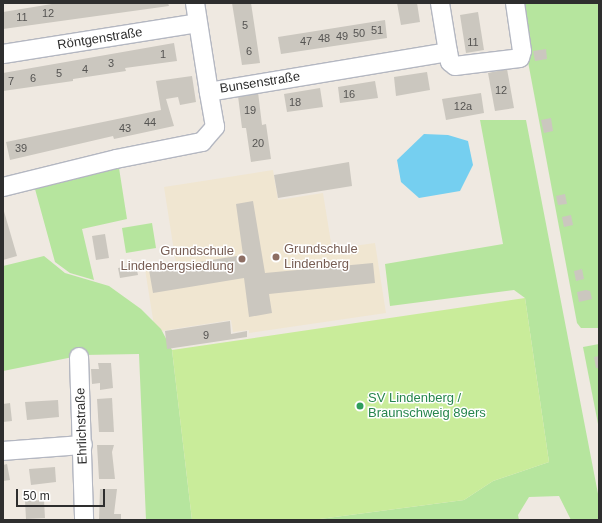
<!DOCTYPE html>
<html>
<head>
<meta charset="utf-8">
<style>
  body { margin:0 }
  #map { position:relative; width:602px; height:523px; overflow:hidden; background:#efe9e1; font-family:Arial,sans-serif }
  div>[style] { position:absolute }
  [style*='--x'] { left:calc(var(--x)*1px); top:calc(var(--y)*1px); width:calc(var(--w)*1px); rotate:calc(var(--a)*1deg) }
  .education>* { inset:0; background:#f0e6d1 }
  .green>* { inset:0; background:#b6e59e }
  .pitch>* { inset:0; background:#c9ec9a }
  .water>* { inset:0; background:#75cff0 }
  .building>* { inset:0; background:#cbc7bf }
  .roads { filter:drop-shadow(1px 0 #b4b7c1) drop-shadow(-1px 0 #b4b7c1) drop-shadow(0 1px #b4b7c1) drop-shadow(0 -1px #b4b7c1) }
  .minor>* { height:18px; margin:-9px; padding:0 9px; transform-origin:9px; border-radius:9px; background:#fff }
  .dots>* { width:11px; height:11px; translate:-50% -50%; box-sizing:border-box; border:2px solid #fff; border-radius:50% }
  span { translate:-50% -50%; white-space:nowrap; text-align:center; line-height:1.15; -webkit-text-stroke:3px #fff; paint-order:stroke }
  .number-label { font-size:11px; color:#555452 }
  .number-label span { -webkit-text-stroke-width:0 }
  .street-label { font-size:13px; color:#2e2e2e }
  .education-label { font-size:13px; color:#785e54 }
  .left { translate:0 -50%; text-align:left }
  .right { translate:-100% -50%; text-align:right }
  .leisure-label { font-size:13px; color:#27864d }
  .frame { position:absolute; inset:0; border:4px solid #2e2e2e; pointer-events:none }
  .scale { position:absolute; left:16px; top:489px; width:89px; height:18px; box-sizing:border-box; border:2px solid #2e2e2e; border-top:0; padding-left:5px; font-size:12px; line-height:14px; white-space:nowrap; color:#2e2e2e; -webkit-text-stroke:3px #fff; paint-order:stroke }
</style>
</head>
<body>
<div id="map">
  <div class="education">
    <div style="clip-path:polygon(273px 170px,278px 200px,323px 193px,332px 249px,375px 243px,386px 313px,249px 333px,249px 330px,233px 332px,231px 320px,155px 332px,145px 269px,176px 264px,164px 187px)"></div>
  </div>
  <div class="green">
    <div style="clip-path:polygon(517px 3px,599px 3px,599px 328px,581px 328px,577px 323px)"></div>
    <div style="clip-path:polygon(480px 120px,526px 120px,599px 499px,599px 520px,571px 520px,559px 496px,529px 497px,518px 515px,519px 520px,312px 520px,464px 500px,493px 481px,549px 462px,525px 298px,514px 290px,390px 306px,385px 264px,503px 244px)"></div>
    <div style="clip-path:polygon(119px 168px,127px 219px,82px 229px,94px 280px,70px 273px,55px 262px,35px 189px)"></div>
    <div style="clip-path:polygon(152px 223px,156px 248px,126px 253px,122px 228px)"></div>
    <div style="clip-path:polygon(44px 256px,65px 273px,109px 286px,141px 309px,161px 329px,172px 350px,192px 520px,146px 520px,139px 354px,83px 355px,3px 371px,3px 266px)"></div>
    <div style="clip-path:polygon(599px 344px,599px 429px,583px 347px)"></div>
  </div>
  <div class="pitch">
    <div style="clip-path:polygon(525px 298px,549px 462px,493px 481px,464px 500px,312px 520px,192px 520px,172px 350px)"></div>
  </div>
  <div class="water">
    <div style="clip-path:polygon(424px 134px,448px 135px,468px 141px,473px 165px,460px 191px,419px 198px,401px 182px,397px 160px)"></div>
  </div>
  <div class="building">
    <div style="clip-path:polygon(58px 3px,168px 3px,169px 6px,3px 29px,3px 12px)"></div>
    <div style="clip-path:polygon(232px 3px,251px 3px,260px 63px,242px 65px)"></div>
    <div style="clip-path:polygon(397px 3px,417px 3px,420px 22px,401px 25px)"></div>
    <div style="clip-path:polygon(478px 12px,484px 50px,466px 53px,460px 15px)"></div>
    <div style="clip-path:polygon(385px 20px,387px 38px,281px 54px,278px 37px)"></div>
    <div style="clip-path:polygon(174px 43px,177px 61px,125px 68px,126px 71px,73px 79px,73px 81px,3px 91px,3px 73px)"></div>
    <div style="clip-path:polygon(546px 49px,547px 59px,535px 61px,533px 51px)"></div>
    <div style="clip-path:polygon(507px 69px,514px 108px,495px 111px,488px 73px)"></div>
    <div style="clip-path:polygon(427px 72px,430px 90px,396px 96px,394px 77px)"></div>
    <div style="clip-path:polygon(192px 76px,196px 102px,180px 105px,178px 97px,166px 99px,174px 126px,114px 139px,113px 136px,10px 160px,6px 142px,161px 110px,156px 81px)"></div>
    <div style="clip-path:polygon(375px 81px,378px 98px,340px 103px,338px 87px)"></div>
    <div style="clip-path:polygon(320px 88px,323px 107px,287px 112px,284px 94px)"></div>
    <div style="clip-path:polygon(258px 92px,262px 125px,266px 124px,271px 159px,251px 162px,246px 128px,242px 128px,238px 96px)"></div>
    <div style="clip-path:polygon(481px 93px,484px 113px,446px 120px,442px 99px)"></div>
    <div style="clip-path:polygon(551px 118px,553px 131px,544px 133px,541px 120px)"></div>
    <div style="clip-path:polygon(349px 162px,352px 186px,278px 198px,274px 175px)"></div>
    <div style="clip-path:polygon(565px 194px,567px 204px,558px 205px,556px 196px)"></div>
    <div style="clip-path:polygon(253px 201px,265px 273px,373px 263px,375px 283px,269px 294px,272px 313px,249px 317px,244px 278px,153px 293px,149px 270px,243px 255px,236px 204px)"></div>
    <div style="clip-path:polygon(3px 208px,17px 256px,3px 260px)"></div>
    <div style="clip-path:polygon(571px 215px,573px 225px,564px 227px,562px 217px)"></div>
    <div style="clip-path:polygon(105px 234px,109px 258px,96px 260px,92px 236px)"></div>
    <div style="clip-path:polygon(136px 265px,138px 275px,120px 278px,118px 268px)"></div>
    <div style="clip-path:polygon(582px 269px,584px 279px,576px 281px,574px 271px)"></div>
    <div style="clip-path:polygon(586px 290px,590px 291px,592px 299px,579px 302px,577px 292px)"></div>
    <div style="clip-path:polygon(230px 321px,231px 334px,247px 331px,247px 337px,167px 349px,165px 331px)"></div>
    <div style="clip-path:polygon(599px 356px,599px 368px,596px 368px,594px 357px)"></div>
    <div style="clip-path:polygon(98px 363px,111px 363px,113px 388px,100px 390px,100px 383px,92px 384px,91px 369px,99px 369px)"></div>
    <div style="clip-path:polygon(112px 398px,114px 432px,99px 432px,97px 399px)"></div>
    <div style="clip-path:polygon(58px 400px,59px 417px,27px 420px,25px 402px)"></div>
    <div style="clip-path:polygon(10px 403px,12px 421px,3px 422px,3px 404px)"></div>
    <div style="clip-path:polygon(97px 445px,114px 445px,112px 452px,115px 479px,99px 479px)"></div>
    <div style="clip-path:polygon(7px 464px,10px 480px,3px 481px,3px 465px)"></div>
    <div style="clip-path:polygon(55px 467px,56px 482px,31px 485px,29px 469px)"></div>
    <div style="clip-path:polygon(100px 489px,117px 489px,114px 514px,121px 514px,121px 520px,99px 520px)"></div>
    <div style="clip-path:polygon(44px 500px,45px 518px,26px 519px,25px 501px)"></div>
  </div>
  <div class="roads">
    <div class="minor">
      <div style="--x:195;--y:3;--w:90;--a:81.1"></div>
      <div style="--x:448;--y:52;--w:10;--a:79"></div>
      <div style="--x:450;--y:62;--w:6;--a:39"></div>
      <div style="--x:455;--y:66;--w:65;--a:-7"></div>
      <div style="--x:520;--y:58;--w:7;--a:-74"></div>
      <div style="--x:522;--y:51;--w:49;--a:-98.3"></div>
      <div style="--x:3;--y:54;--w:197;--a:-9"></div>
      <div style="--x:3;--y:187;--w:116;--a:-13.9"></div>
      <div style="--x:116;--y:159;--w:88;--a:-11.2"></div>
      <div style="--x:202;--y:142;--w:20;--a:-49"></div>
      <div style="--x:215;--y:127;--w:36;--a:-100"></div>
      <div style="--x:209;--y:92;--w:242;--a:-9.5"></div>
      <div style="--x:448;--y:52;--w:50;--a:-99.3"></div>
      <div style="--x:79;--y:357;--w:163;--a:88.2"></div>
      <div style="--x:3;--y:451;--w:80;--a:-4.3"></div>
    </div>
  </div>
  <div class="dots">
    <div style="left:276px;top:257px;background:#8d6e63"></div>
    <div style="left:242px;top:259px;background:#8d6e63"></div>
    <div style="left:360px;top:406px;background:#2e9e5b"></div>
  </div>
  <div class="number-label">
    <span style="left:48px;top:13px">12</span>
    <span style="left:22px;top:17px">11</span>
    <span style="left:245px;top:25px">5</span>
    <span style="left:377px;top:30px">51</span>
    <span style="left:359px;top:33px">50</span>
    <span style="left:342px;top:36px">49</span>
    <span style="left:324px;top:38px">48</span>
    <span style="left:306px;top:41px">47</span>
    <span style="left:473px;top:42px">11</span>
    <span style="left:249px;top:51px">6</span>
    <span style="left:163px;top:54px">1</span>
    <span style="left:111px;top:63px">3</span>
    <span style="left:85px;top:69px">4</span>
    <span style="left:59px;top:73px">5</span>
    <span style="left:33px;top:78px">6</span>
    <span style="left:11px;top:81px">7</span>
    <span style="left:501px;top:90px">12</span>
    <span style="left:349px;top:94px">16</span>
    <span style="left:295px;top:102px">18</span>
    <span style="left:463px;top:106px">12a</span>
    <span style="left:250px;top:110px">19</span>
    <span style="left:150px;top:122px">44</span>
    <span style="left:125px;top:128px">43</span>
    <span style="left:258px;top:143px">20</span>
    <span style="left:21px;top:148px">39</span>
    <span style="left:206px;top:335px">9</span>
  </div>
  <div class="street-label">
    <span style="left:100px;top:39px;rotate:-9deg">Röntgenstraße</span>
    <span style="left:260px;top:83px;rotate:-9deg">Bunsenstraße</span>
    <span style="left:82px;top:426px;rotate:-92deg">Ehrlichstraße</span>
  </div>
  <div class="education-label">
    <span class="left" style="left:284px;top:257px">Grundschule<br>Lindenberg</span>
    <span class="right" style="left:234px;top:259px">Grundschule<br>Lindenbergsiedlung</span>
  </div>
  <div class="leisure-label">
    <span class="left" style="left:368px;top:406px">SV Lindenberg /<br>Braunschweig 89ers</span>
  </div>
  <div class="frame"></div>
  <div class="scale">50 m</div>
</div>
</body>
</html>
